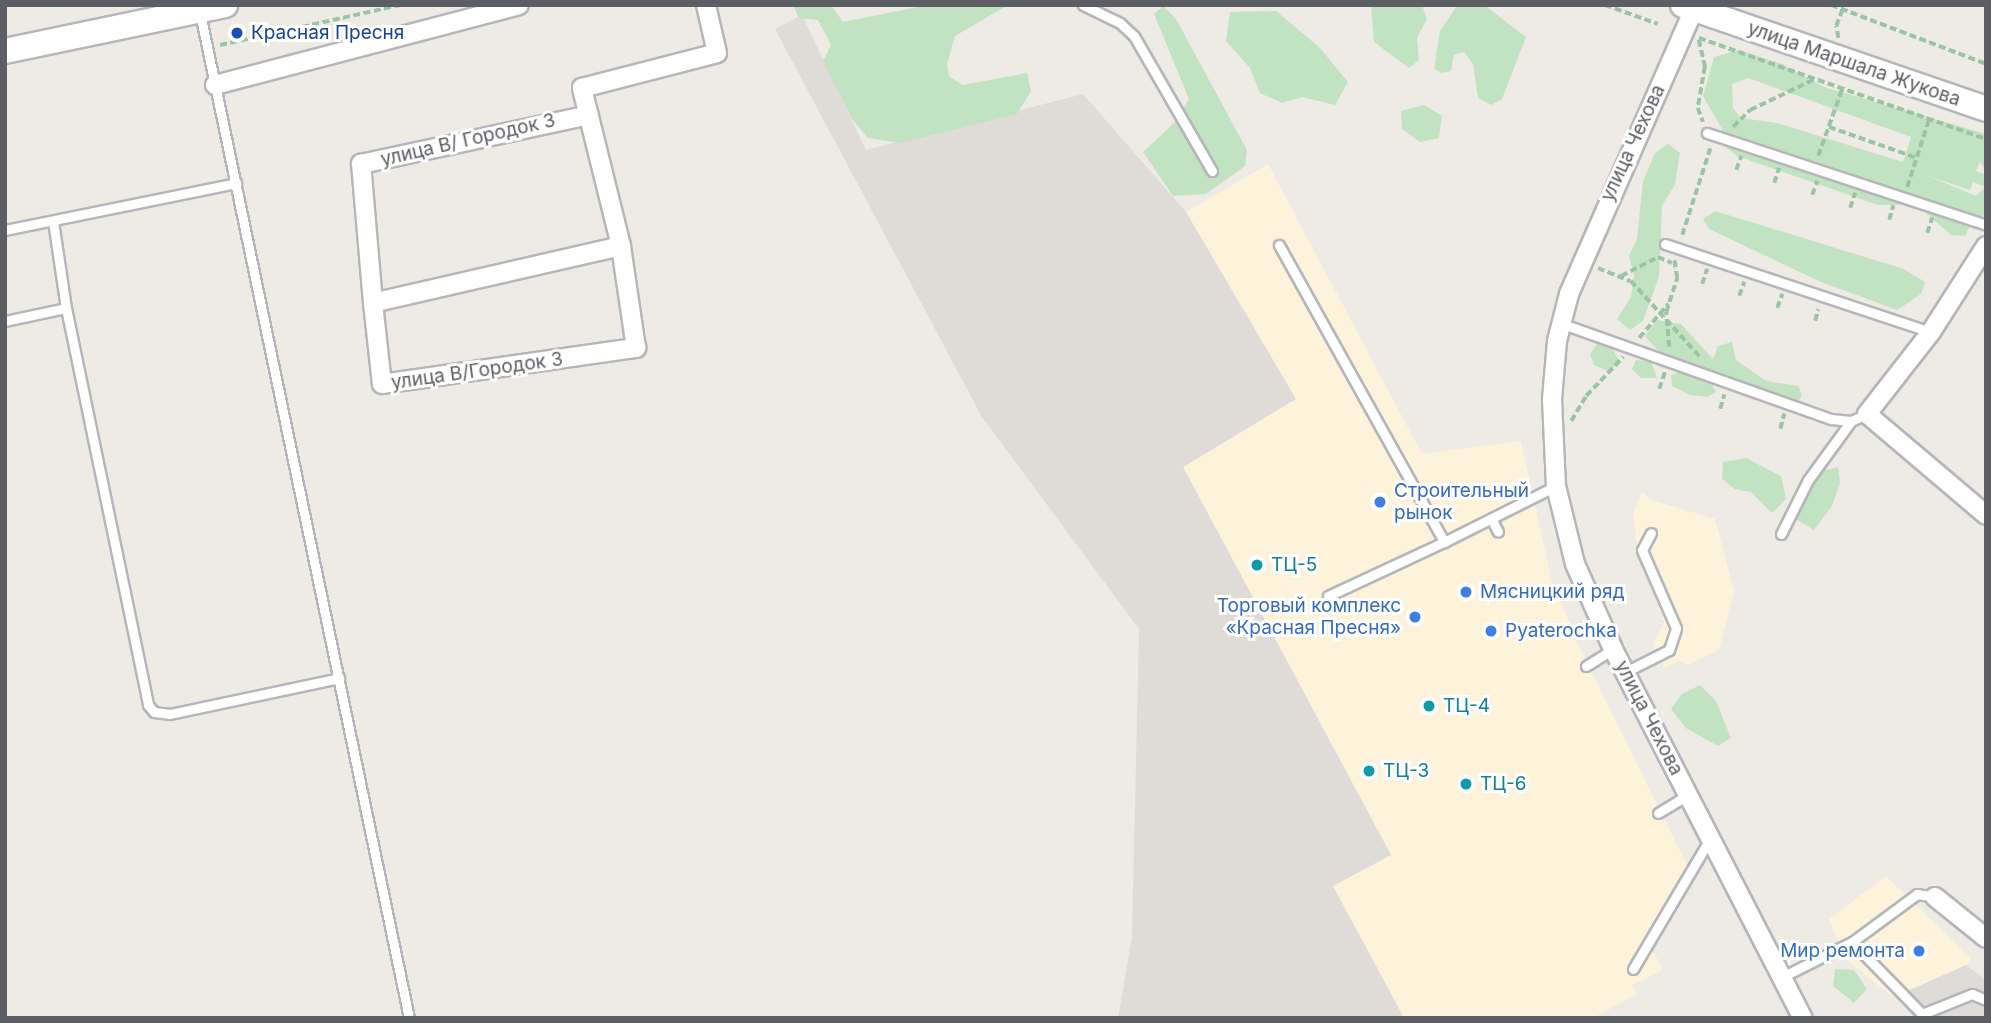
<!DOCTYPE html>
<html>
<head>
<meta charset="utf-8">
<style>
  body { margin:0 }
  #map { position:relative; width:1991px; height:1023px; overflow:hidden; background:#edebe3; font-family:Inter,sans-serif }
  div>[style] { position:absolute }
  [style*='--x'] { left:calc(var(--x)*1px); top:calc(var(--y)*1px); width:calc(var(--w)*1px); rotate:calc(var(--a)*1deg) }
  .commercial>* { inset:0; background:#fcf3da }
  .industrial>* { inset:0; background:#dfdcd7 }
  .green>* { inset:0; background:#c2e3c1 }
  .path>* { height:3.5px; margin-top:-1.75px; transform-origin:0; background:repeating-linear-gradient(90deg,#9bc4a4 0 7px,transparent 0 10.5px) }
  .roads { filter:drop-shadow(2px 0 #b4b6ba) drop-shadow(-2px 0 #b4b6ba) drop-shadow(0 2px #b4b6ba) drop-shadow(0 -2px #b4b6ba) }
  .service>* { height:9px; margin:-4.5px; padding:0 4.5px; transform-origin:4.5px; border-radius:4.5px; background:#fff }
  .minor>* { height:18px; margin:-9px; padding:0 9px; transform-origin:9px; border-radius:9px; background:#fff }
  .secondary>* { height:24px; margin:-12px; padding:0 12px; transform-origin:12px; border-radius:12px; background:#fff }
  .dots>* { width:19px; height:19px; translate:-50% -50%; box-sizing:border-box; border:4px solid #fff; border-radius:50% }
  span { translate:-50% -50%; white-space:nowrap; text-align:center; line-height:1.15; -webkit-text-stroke:6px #fff; paint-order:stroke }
  .transit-label { font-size:19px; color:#164399 }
  .left { translate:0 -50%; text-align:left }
  .street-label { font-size:19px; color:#5b5f63 }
  .shop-label { font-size:19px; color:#366cbe }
  .right { translate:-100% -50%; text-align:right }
  .culture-label { font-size:19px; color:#0d838f }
  .frame { position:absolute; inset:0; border:7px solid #5b5f63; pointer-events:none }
</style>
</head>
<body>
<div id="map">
  <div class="commercial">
    <div style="clip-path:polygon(1268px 164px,1422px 454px,1521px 441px,1551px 578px,1583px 655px,1687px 865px,1646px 937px,1663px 970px,1633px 985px,1637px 994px,1593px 1018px,1404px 1018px,1332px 885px,1391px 855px,1183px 467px,1295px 399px,1186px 212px)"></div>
    <div style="clip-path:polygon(1642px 492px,1652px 500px,1715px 519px,1734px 591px,1719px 650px,1688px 665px,1679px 661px,1665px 668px,1653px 644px,1664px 622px,1638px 550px,1633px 514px)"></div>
    <div style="clip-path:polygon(1886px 876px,1971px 958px,1967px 965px,1893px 997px,1846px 959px,1829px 919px)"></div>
  </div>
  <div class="industrial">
    <div style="clip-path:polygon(802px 15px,866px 150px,1083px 94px,1186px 212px,1296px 399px,1183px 467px,1391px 855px,1333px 886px,1404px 1018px,1118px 1018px,1132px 937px,1139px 629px,982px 417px,775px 29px)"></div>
    <div style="clip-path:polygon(1966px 965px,1986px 980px,1986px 1018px,1923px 1018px,1910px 990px)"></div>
  </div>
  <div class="green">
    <div style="clip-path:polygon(793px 5px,831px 5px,843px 22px,928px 5px,1008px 5px,955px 36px,947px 64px,949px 76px,962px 85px,1027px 73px,1031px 91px,1017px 114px,900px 143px,868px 138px,852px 119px,823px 61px,831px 45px,818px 20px,799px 18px)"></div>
    <div style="clip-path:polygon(1371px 5px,1422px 5px,1427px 19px,1417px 38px,1419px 60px,1409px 68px,1374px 42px)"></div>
    <div style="clip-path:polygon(1484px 5px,1526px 37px,1502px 99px,1491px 105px,1478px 98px,1473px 64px,1464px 52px,1454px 55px,1451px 71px,1442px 73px,1434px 69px,1440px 31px,1456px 7px)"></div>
    <div style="clip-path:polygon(1163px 6px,1176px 19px,1247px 150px,1245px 166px,1206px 194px,1173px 196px,1143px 152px,1174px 123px,1189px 99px,1154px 14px)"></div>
    <div style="clip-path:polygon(1276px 11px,1320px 48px,1348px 82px,1335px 105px,1302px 97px,1282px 103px,1260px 93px,1250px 68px,1226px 41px,1230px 12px)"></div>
    <div style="clip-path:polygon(evenodd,1738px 50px,1782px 64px,1824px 87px,1986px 134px,1986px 171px,1980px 162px,1976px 171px,1986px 175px,1986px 187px,1973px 182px,1970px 190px,1928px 176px,1976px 196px,1986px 187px,1986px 214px,1971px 223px,1965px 236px,1951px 235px,1917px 205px,1878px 205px,1737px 156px,1722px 144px,1722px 129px,1703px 96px,1714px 57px,1738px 50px,1748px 78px,1911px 137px,1903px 162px,1777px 123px,1741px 118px,1733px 108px,1732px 84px,1748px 78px)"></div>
    <div style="clip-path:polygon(1424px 105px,1442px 116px,1439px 138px,1420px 142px,1402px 129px,1401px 111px)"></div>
    <div style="clip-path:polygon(1668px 144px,1680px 153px,1675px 185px,1662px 205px,1659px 277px,1643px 321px,1630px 330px,1617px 319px,1631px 297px,1634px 276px,1629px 255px,1637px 239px,1643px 181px,1655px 153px)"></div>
    <div style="clip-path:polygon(1715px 211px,1904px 269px,1925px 282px,1921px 294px,1897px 310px,1821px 282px,1709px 229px,1703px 219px)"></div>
    <div style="clip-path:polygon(1657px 320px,1681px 324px,1713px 359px,1718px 346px,1732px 342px,1736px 360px,1766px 381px,1799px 386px,1802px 397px,1795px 403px,1767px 396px,1738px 380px,1723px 381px,1665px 358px,1645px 336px)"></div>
    <div style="clip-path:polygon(1597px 344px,1613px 349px,1620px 363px,1608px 371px,1594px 365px,1590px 354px)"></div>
    <div style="clip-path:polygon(1636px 360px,1651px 362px,1657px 378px,1641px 378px,1632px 369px)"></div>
    <div style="clip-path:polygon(1684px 371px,1709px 380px,1716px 392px,1707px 397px,1690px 395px,1672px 386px,1671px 375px)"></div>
    <div style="clip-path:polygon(1746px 458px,1781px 476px,1786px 499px,1772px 513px,1751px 492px,1735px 489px,1722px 479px,1723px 462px)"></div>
    <div style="clip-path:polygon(1838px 467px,1840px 483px,1832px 506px,1814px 530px,1797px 520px,1803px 492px,1822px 471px)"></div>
    <div style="clip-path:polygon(1700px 685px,1716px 701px,1731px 738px,1718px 746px,1686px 728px,1671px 709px,1682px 694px)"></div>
    <div style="clip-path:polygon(1835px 969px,1854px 970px,1867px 989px,1854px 1003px,1833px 986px)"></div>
  </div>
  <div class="path">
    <div style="--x:1605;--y:5;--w:56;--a:19.7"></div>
    <div style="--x:1831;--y:5;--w:166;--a:20.8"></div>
    <div style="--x:1699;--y:38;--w:304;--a:19.4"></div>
    <div style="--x:1838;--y:38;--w:12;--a:-99"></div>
    <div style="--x:1836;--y:26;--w:17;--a:-69"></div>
    <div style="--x:1699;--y:40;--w:28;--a:77"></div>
    <div style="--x:1705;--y:67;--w:42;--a:99.7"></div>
    <div style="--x:1698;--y:108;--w:15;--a:70"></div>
    <div style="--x:220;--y:45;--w:184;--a:-12.5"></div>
    <div style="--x:1733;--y:127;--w:24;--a:-45"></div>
    <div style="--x:1750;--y:110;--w:72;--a:-25.5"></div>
    <div style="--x:1829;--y:127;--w:93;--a:19.4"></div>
    <div style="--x:1818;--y:156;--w:71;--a:-70.3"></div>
    <div style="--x:1736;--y:170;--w:15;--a:-70"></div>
    <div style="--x:1774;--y:183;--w:16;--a:-72"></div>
    <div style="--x:1907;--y:187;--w:71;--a:-72.1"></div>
    <div style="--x:1812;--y:195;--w:15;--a:-70"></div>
    <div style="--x:1850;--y:208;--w:16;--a:-72"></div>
    <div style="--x:1889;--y:220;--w:15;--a:-74"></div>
    <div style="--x:1927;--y:233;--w:16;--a:-72"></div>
    <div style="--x:1682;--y:235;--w:94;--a:-72"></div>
    <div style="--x:1598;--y:268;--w:35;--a:22"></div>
    <div style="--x:1631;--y:281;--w:104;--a:47.7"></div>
    <div style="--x:1621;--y:276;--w:42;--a:-27.2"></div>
    <div style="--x:1658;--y:257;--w:15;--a:23"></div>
    <div style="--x:1702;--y:284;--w:16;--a:-72"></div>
    <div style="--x:1739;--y:296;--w:15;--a:-70"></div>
    <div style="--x:1777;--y:308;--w:15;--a:-70"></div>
    <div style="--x:1815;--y:321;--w:12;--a:-76"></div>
    <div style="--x:1639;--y:338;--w:45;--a:-49.5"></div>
    <div style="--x:1669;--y:347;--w:35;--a:-95"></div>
    <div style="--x:1666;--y:312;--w:36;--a:-72"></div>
    <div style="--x:1677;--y:278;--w:19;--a:-99"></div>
    <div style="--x:1659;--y:389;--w:18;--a:-71"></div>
    <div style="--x:1720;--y:409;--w:15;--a:-74"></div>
    <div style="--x:1571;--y:421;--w:29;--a:-59"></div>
    <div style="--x:1586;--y:396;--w:54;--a:-46.5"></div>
    <div style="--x:1780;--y:429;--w:16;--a:-75"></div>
  </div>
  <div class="roads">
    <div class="service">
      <div style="--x:1083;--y:5;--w:41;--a:25.9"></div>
      <div style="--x:1120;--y:23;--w:19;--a:43"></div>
      <div style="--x:1134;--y:36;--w:156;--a:60"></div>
      <div style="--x:200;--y:13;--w:1027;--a:78.25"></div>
      <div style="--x:1707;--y:133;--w:294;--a:18.2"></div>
      <div style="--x:53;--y:221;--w:88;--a:81.5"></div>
      <div style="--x:66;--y:308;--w:405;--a:78.3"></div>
      <div style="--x:148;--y:705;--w:9;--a:49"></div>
      <div style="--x:154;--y:712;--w:16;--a:7"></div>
      <div style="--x:170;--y:714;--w:173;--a:-12"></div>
      <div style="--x:5;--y:230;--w:236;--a:-11.5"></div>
      <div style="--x:1665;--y:244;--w:280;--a:18.3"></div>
      <div style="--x:1279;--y:245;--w:340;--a:60.9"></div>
      <div style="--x:1444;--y:542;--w:125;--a:-26.6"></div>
      <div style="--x:5;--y:321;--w:62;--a:-12"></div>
      <div style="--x:1560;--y:323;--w:288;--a:19.5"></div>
      <div style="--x:1831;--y:419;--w:20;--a:6"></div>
      <div style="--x:1851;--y:421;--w:17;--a:-24"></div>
      <div style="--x:1492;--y:520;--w:13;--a:63"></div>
      <div style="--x:1781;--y:534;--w:60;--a:-63.4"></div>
      <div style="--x:1808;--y:480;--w:73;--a:-53.9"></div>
      <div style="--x:1328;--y:596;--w:128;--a:-25"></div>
      <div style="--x:1586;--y:666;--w:32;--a:-32"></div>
      <div style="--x:1625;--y:672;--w:49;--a:-26.6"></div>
      <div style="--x:1669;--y:650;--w:23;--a:-72"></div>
      <div style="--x:1676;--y:628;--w:85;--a:-113.6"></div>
      <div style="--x:1642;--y:550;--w:19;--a:-62"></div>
      <div style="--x:1658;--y:813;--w:35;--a:-31"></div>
      <div style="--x:1852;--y:942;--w:100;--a:45.8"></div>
      <div style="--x:1922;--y:1014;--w:54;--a:-21.8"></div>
      <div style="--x:1972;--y:994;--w:15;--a:23"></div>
      <div style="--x:1633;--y:969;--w:151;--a:-59.4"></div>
      <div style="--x:1782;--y:977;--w:78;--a:-26.6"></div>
      <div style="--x:1852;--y:942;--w:81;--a:-36.4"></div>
      <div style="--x:1917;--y:894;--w:18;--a:9"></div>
    </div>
    <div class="minor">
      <div style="--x:1694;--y:9;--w:311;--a:113.7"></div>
      <div style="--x:1569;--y:294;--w:49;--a:104.3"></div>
      <div style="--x:1557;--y:341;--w:58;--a:94.9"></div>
      <div style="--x:1552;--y:399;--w:87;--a:87.4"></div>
      <div style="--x:1556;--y:486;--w:80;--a:76.3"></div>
      <div style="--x:1575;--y:564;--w:93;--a:65.9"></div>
      <div style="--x:1613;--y:649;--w:415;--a:62.8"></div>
      <div style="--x:215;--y:85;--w:314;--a:-14.7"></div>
      <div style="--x:621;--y:246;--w:254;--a:167.1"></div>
      <div style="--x:373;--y:303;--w:81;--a:83.7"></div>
      <div style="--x:382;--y:384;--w:257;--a:-8.1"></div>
      <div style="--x:636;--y:348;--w:103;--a:-98.4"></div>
      <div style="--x:621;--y:246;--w:163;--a:-103.9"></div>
      <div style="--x:582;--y:88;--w:139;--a:-14.5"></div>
      <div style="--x:717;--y:53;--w:49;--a:-102.9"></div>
      <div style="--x:1986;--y:246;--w:102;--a:122.6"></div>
      <div style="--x:1931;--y:332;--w:104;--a:128"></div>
      <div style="--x:1867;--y:414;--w:156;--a:40.3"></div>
      <div style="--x:373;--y:303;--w:140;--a:-94.9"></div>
      <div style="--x:361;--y:164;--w:233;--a:-12.1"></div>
      <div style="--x:1935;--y:897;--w:65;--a:38.8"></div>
    </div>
    <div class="secondary">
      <div style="--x:1683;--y:5;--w:320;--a:18.9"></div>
      <div style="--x:5;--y:51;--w:225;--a:-11.8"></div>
    </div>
  </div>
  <div class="dots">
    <div style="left:237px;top:33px;background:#1a4fb4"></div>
    <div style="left:1380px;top:502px;background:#3f7fe0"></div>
    <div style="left:1257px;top:565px;background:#0f9aa8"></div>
    <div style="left:1466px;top:592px;background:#3f7fe0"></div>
    <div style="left:1415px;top:617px;background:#3f7fe0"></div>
    <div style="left:1491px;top:631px;background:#3f7fe0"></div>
    <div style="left:1429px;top:706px;background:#0f9aa8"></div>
    <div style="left:1369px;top:771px;background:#0f9aa8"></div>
    <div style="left:1466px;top:784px;background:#0f9aa8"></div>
    <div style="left:1919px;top:951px;background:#3f7fe0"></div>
  </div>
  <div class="transit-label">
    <span class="left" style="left:251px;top:33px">Красная Пресня</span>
  </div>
  <div class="street-label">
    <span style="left:1854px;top:64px;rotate:19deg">улица Маршала Жукова</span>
    <span style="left:468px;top:140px;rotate:-13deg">улица В/ Городок 3</span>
    <span style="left:1633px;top:143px;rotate:-65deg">улица Чехова</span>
    <span style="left:477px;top:371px;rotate:-8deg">улица В/Городок 3</span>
    <span style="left:1649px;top:718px;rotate:63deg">улица Чехова</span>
  </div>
  <div class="shop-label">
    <span class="left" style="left:1394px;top:502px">Строительный<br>рынок</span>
    <span class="left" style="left:1480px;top:592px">Мясницкий ряд</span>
    <span class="right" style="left:1401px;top:617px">Торговый комплекс<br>«Красная Пресня»</span>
    <span class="left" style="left:1505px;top:631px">Pyaterochka</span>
    <span class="right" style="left:1905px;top:951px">Мир ремонта</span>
  </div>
  <div class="culture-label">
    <span class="left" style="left:1271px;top:565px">ТЦ-5</span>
    <span class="left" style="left:1443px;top:706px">ТЦ-4</span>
    <span class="left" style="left:1383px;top:771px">ТЦ-3</span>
    <span class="left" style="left:1480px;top:784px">ТЦ-6</span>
  </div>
  <div class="frame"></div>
</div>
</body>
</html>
